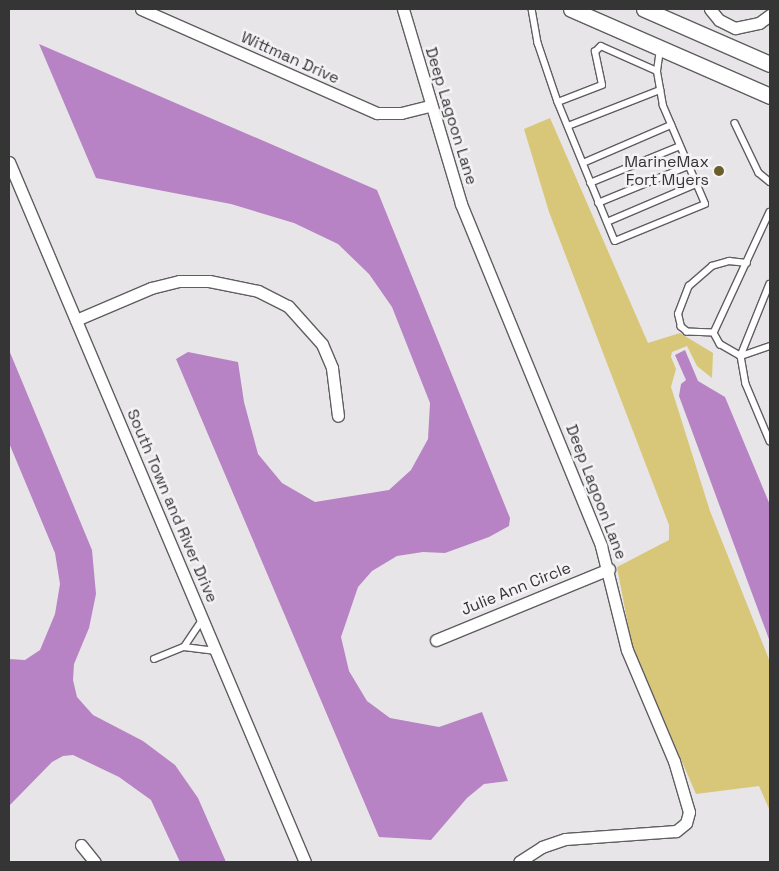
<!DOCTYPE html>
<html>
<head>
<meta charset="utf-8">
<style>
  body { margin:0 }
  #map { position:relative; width:779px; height:871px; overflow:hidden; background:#e7e5e7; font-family:"Space Grotesk",sans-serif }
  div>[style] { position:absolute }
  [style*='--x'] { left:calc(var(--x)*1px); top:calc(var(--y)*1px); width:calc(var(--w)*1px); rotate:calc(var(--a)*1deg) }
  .green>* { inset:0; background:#d8c778 }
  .water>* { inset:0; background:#b783c4 }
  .roads { filter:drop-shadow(1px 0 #605e60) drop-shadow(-1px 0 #605e60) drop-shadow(0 1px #605e60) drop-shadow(0 -1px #605e60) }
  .service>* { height:5.5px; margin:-2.75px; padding:0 2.75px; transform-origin:2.75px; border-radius:2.75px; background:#fff }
  .minor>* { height:11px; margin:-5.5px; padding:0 5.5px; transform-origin:5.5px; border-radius:5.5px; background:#fff }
  .secondary>* { height:15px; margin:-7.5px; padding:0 7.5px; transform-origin:7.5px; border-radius:7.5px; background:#fff }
  .dots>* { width:14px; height:14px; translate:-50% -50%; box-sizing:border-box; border:2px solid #f4f2f5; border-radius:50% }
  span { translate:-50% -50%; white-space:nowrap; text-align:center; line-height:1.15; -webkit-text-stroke:5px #f4f2f5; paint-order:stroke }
  .street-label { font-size:16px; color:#363536 }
  .poi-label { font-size:16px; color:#363536 }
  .right { translate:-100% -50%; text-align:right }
  .frame { position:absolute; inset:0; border:10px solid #363536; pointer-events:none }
</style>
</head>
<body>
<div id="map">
  <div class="green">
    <div style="clip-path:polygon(550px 118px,648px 343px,680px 333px,713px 353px,712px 378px,697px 366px,687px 346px,672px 352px,671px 357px,676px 369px,671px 387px,710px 511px,770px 662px,770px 811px,759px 786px,696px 794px,632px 646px,617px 567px,669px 540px,669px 525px,549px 212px,524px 129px)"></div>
  </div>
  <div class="water">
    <div style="clip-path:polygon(39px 44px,377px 190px,510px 518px,509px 526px,489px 537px,445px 553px,423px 552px,397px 556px,372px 571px,358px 587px,341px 637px,349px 671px,367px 701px,390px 718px,439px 727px,482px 712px,508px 781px,484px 784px,467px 798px,431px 840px,379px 837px,176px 359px,188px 352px,238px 362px,244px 402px,258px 454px,282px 483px,315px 502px,389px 490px,411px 470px,428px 439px,430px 403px,392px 307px,369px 274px,338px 244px,294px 223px,231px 204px,96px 178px)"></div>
    <div style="clip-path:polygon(9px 350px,92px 550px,96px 594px,89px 628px,74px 664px,73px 680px,77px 697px,93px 715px,143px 741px,175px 765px,198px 798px,226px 862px,180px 862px,151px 800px,119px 777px,73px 755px,63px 756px,52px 762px,9px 806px,9px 659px,25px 660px,40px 650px,55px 614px,60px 584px,55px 553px,9px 443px)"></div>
    <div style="clip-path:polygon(685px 350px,698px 381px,725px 397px,770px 505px,770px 642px,679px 396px,681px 384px,686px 380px,675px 355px)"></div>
  </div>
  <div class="roads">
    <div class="service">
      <div style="--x:532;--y:9;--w:35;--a:80"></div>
      <div style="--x:538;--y:43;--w:62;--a:71.3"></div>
      <div style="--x:558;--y:102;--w:150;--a:67.7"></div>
      <div style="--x:615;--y:241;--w:97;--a:-22.3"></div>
      <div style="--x:705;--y:204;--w:107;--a:-113.2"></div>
      <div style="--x:663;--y:106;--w:36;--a:-100"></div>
      <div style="--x:657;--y:71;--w:21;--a:-82"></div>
      <div style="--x:558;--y:102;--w:47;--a:-21.1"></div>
      <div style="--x:602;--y:85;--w:34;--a:-102"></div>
      <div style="--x:595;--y:52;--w:8;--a:-45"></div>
      <div style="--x:601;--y:46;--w:61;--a:24.1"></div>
      <div style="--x:735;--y:123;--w:55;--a:64.4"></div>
      <div style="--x:759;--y:173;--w:14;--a:39"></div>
      <div style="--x:568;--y:126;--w:99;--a:-21.4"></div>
      <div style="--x:583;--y:163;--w:96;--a:-23.4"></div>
      <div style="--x:590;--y:183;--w:97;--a:-22.3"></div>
      <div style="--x:598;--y:203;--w:97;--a:-22.3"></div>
      <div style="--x:770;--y:212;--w:133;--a:114.8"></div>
      <div style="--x:714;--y:333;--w:13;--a:61"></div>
      <div style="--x:720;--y:344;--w:24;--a:30"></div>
      <div style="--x:741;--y:356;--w:31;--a:-19"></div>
      <div style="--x:607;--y:222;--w:97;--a:-23.1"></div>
      <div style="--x:770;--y:284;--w:78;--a:111.9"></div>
      <div style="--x:741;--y:356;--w:28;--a:80"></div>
      <div style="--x:746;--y:384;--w:62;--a:67.2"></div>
      <div style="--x:714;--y:333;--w:27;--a:-178"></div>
      <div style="--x:687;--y:332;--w:8;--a:-140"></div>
      <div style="--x:681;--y:327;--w:13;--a:-103"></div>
      <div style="--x:678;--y:314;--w:30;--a:-69"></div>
      <div style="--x:689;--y:286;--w:30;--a:-41"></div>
      <div style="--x:712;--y:266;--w:18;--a:-16"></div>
      <div style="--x:729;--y:261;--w:18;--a:6"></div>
      <div style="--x:184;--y:647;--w:32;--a:-56"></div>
      <div style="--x:154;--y:659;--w:32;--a:-22"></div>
      <div style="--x:184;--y:647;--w:32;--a:7"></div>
    </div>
    <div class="minor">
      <div style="--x:141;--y:9;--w:258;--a:23.8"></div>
      <div style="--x:377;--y:113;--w:24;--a:0"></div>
      <div style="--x:401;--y:113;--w:30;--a:-14"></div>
      <div style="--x:403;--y:9;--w:203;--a:73.4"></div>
      <div style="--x:461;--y:204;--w:370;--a:67.7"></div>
      <div style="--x:601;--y:546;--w:107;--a:76"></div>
      <div style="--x:627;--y:650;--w:121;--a:67.1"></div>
      <div style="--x:674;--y:761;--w:53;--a:73.6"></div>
      <div style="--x:689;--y:812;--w:11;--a:105"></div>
      <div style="--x:686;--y:823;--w:13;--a:141"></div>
      <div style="--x:676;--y:831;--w:111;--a:175.9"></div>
      <div style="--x:565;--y:839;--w:24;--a:161"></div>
      <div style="--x:542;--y:847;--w:27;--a:147"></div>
      <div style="--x:710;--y:9;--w:14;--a:51"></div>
      <div style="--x:719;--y:20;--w:18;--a:27"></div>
      <div style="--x:735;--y:28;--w:25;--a:-12"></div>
      <div style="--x:759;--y:23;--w:14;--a:-36"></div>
      <div style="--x:9;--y:162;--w:760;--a:67.08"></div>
      <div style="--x:76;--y:320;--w:82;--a:-23.1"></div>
      <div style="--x:151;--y:288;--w:29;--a:-14"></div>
      <div style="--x:179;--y:281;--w:30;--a:0"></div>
      <div style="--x:209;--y:281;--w:50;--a:11.5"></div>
      <div style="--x:258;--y:291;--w:34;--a:27"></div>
      <div style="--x:288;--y:306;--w:51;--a:48.2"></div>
      <div style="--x:322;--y:344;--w:26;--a:67"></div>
      <div style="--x:332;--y:368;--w:48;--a:82.9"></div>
      <div style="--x:436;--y:640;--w:187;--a:-22.3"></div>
      <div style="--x:81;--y:845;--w:22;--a:51"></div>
    </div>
    <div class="secondary">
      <div style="--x:571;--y:9;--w:217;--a:23.6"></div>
      <div style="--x:644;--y:9;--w:137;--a:23.6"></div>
    </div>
  </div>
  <div class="dots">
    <div style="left:719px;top:171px;background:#695e2b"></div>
  </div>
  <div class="street-label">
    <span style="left:290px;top:58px;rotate:24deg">Wittman Drive</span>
    <span style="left:451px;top:116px;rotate:73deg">Deep Lagoon Lane</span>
    <span style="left:596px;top:492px;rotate:69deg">Deep Lagoon Lane</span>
    <span style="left:172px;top:506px;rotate:67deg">South Town and River Drive</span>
    <span style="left:516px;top:589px;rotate:-22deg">Julie Ann Circle</span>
  </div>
  <div class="poi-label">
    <span class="right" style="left:709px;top:171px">MarineMax<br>Fort Myers</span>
  </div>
  <div class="frame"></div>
</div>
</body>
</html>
